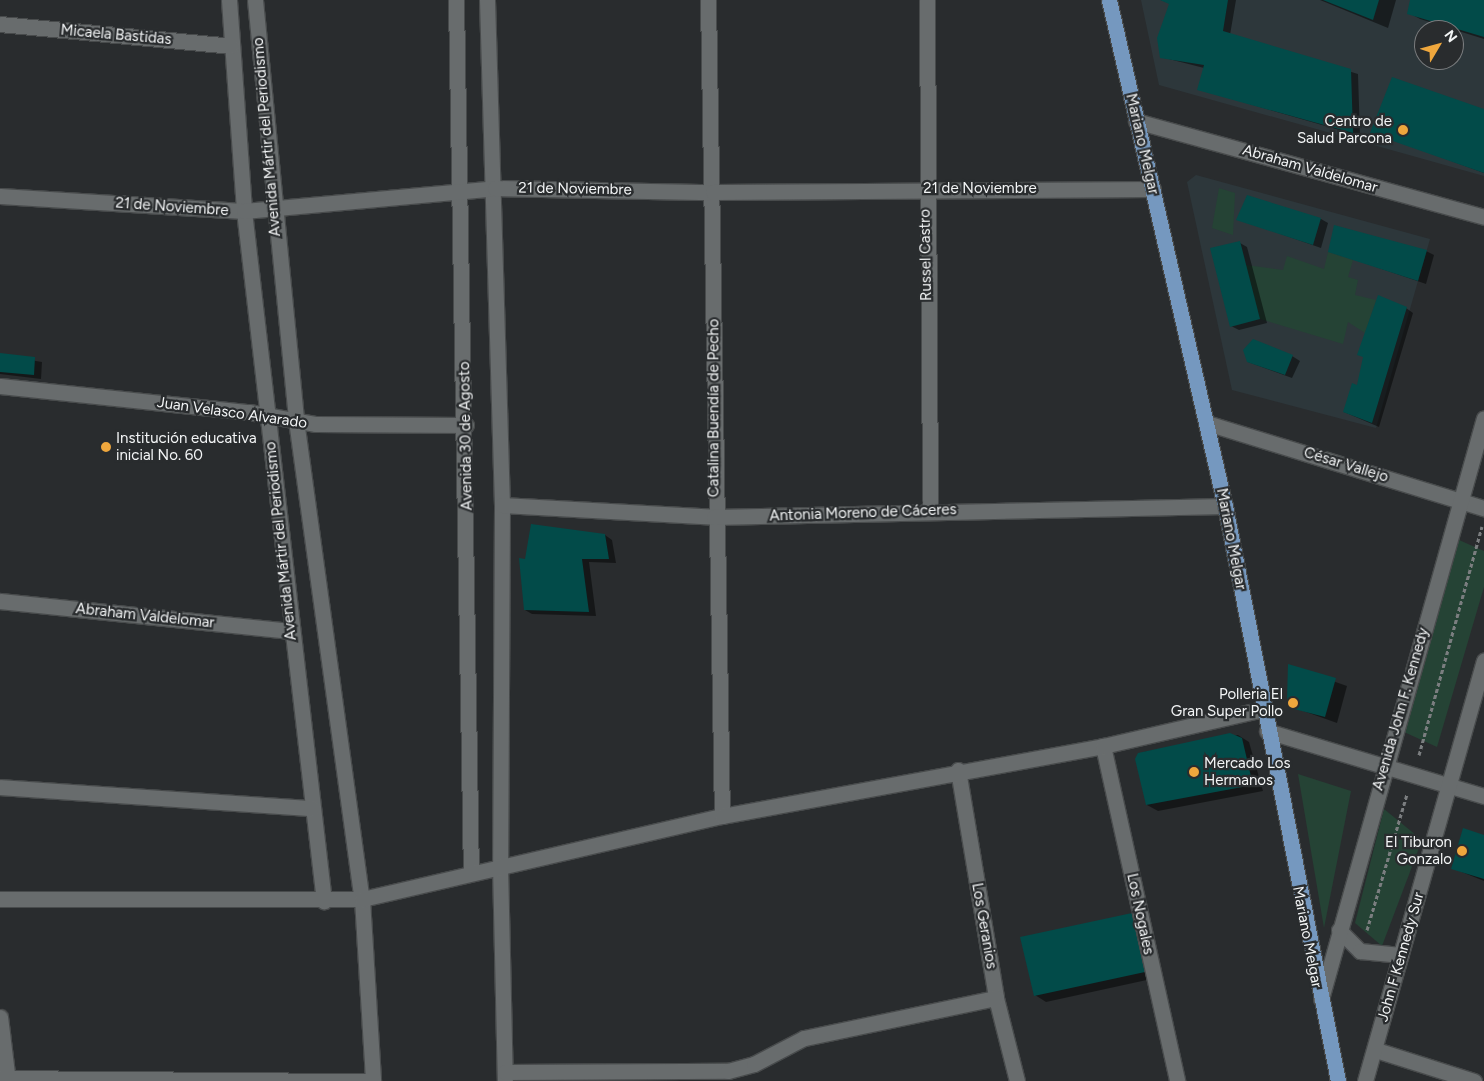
<!DOCTYPE html>
<html>
<head>
<meta charset="utf-8">
<style>
  body { margin:0 }
  #map { position:relative; width:1484px; height:1081px; overflow:hidden; background:#292c2e; font-family:Figtree,sans-serif }
  div>[style] { position:absolute }
  [style*='--x'] { left:calc(var(--x)*1px); top:calc(var(--y)*1px); width:calc(var(--w)*1px); rotate:calc(var(--a)*1deg) }
  .built>* { inset:0; background:#2d373b }
  .green>* { inset:0; background:#254335 }
  .shadow>* { inset:0; background:#0007 }
  .building>* { inset:0; background:#024b49 }
  .path>* { height:3px; margin-top:-1.5px; transform-origin:0; background:repeating-linear-gradient(90deg,#7b7e80 0 4px,transparent 0 6.5px) }
  .roads { filter:drop-shadow(1px 0 #484b4c) drop-shadow(-1px 0 #484b4c) drop-shadow(0 1px #484b4c) drop-shadow(0 -1px #484b4c) }
  .minor>* { height:15px; margin:-7.5px; padding:0 7.5px; transform-origin:7.5px; border-radius:7.5px; background:#686c6d }
  .major>* { height:15px; margin:-7.5px; padding:0 7.5px; transform-origin:7.5px; border-radius:7.5px; background:#7598bf }
  .dots>* { width:14px; height:14px; translate:-50% -50%; box-sizing:border-box; border:2px solid #292c2e; border-radius:50% }
  span { translate:-50% -50%; white-space:nowrap; text-align:center; line-height:1.15; -webkit-text-stroke:4.5px #292c2e; paint-order:stroke }
  .street-label { font-size:15px; color:#f3f5f6 }
  .poi-label { font-size:15px; color:#f3f5f6 }
  .right { translate:-100% -50%; text-align:right }
  .left { translate:0 -50%; text-align:left }
  .north { position:absolute; left:1414px; top:20px; width:50px; height:50px; box-sizing:border-box; background:#292c2e; border:1px solid #7a7c7e; border-radius:50%; rotate:53deg; font-size:14px; font-weight:700; line-height:20px; text-align:center; color:#f3f5f6 }
  .north::after { content:''; display:block; margin:auto; width:18px; height:22px; background:#efa73d; clip-path:polygon(50% 0,100% 100%,50% 72%,0 100%) }
</style>
</head>
<body>
<div id="map">
  <div class="built">
    <div style="clip-path:polygon(evenodd,1141px 0,1484px 0,1484px 176px,1159px 85px,1141px 0,1424px 30px,1454px 30px,1454px 60px,1424px 60px,1424px 30px)"></div>
    <div style="clip-path:polygon(1196px 175px,1430px 239px,1376px 428px,1232px 390px,1187px 182px)"></div>
  </div>
  <div class="green">
    <div style="clip-path:polygon(1219px 188px,1235px 193px,1233px 235px,1212px 228px)"></div>
    <div style="clip-path:polygon(1328px 252px,1353px 260px,1348px 277px,1358px 280px,1355px 295px,1376px 300px,1365px 333px,1348px 322px,1343px 344px,1260px 319px,1246px 265px,1283px 270px,1287px 256px,1324px 269px)"></div>
    <div style="clip-path:polygon(1459px 540px,1484px 551px,1484px 587px,1437px 747px,1404px 732px)"></div>
    <div style="clip-path:polygon(1298px 774px,1351px 791px,1324px 928px)"></div>
    <div style="clip-path:polygon(1384px 809px,1422px 840px,1382px 946px,1355px 923px)"></div>
  </div>
  <div class="shadow">
    <div style="clip-path:polygon(1161px 0,1236px 0,1230px 35px,1358px 74px,1360px 136px,1198px 89px,1204px 68px,1161px 57px,1171px 4px)"></div>
    <div style="clip-path:polygon(1320px 0,1396px 0,1388px 28px)"></div>
    <div style="clip-path:polygon(1412px 0,1484px 0,1484px 39px,1420px 19px,1409px 13px)"></div>
    <div style="clip-path:polygon(1484px 110px,1484px 173px,1372px 132px)"></div>
    <div style="clip-path:polygon(1238px 219px,1321px 219px,1328px 223px,1321px 248px)"></div>
    <div style="clip-path:polygon(1240px 243px,1247px 247px,1267px 323px,1239px 330px,1231px 326px)"></div>
    <div style="clip-path:polygon(1329px 251px,1426px 251px,1434px 255px,1426px 284px)"></div>
    <div style="clip-path:polygon(1406px 308px,1413px 313px,1379px 427px,1344px 412px,1358px 387px,1364px 357px)"></div>
    <div style="clip-path:polygon(0 355px,42px 362px,41px 379px,0 374px)"></div>
    <div style="clip-path:polygon(1292px 356px,1300px 361px,1292px 378px,1248px 362px)"></div>
    <div style="clip-path:polygon(605px 535px,612px 540px,616px 563px,589px 562px,596px 616px,532px 614px,525px 610px)"></div>
    <div style="clip-path:polygon(1290px 666px,1347px 686px,1337px 723px,1295px 708px)"></div>
    <div style="clip-path:polygon(1238px 735px,1249px 742px,1263px 791px,1158px 811px,1147px 805px,1136px 759px,1144px 752px)"></div>
    <div style="clip-path:polygon(1484px 836px,1484px 881px,1452px 868px)"></div>
    <div style="clip-path:polygon(1132px 914px,1144px 921px,1156px 978px,1046px 1002px,1035px 995px)"></div>
  </div>
  <div class="building">
    <div style="clip-path:polygon(1160px 0,1228px 0,1223px 31px,1351px 69px,1353px 133px,1197px 90px,1204px 65px,1160px 58px,1157px 38px,1169px 4px)"></div>
    <div style="clip-path:polygon(1323px 0,1379px 0,1373px 20px)"></div>
    <div style="clip-path:polygon(1410px 0,1484px 0,1484px 37px,1407px 14px)"></div>
    <div style="clip-path:polygon(1392px 77px,1484px 109px,1484px 173px,1370px 133px)"></div>
    <div style="clip-path:polygon(1247px 195px,1321px 218px,1313px 245px,1236px 220px)"></div>
    <div style="clip-path:polygon(1334px 225px,1427px 250px,1418px 281px,1328px 252px)"></div>
    <div style="clip-path:polygon(1240px 241px,1260px 319px,1230px 327px,1210px 248px)"></div>
    <div style="clip-path:polygon(1378px 295px,1407px 307px,1372px 423px,1343px 412px,1352px 383px,1357px 385px,1363px 357px,1357px 355px)"></div>
    <div style="clip-path:polygon(1253px 339px,1293px 355px,1285px 375px,1247px 362px,1243px 350px)"></div>
    <div style="clip-path:polygon(0 353px,35px 357px,34px 375px,0 372px)"></div>
    <div style="clip-path:polygon(531px 524px,605px 534px,609px 559px,582px 559px,589px 612px,524px 610px,519px 558px,525px 559px)"></div>
    <div style="clip-path:polygon(1288px 664px,1336px 678px,1325px 717px,1294px 709px,1287px 700px)"></div>
    <div style="clip-path:polygon(1230px 733px,1242px 738px,1253px 785px,1146px 805px,1135px 759px,1138px 753px)"></div>
    <div style="clip-path:polygon(1463px 828px,1484px 835px,1484px 879px,1451px 869px)"></div>
    <div style="clip-path:polygon(1132px 913px,1145px 972px,1034px 996px,1020px 937px)"></div>
  </div>
  <div class="path">
    <div style="--x:1419;--y:755;--w:237;--a:-74.6"></div>
    <div style="--x:1367;--y:930;--w:142;--a:-73.6"></div>
  </div>
  <div class="roads">
    <div class="minor">
      <div style="--x:229;--y:0;--w:212;--a:85.9"></div>
      <div style="--x:244;--y:211;--w:695;--a:83.39"></div>
      <div style="--x:255;--y:0;--w:422;--a:84.4"></div>
      <div style="--x:296;--y:420;--w:484;--a:82.2"></div>
      <div style="--x:362;--y:899;--w:182;--a:86.5"></div>
      <div style="--x:456;--y:0;--w:873;--a:89.02"></div>
      <div style="--x:487;--y:0;--w:505;--a:88.3"></div>
      <div style="--x:502;--y:505;--w:361;--a:90.3"></div>
      <div style="--x:500;--y:866;--w:215;--a:88.7"></div>
      <div style="--x:708;--y:0;--w:816;--a:89.02"></div>
      <div style="--x:927;--y:0;--w:511;--a:89.66"></div>
      <div style="--x:0;--y:24;--w:232;--a:5.4"></div>
      <div style="--x:1136;--y:121;--w:361;--a:15.4"></div>
      <div style="--x:0;--y:196;--w:244;--a:3.5"></div>
      <div style="--x:244;--y:211;--w:252;--a:-5.2"></div>
      <div style="--x:495;--y:188;--w:218;--a:1.1"></div>
      <div style="--x:713;--y:192;--w:440;--a:-0.4"></div>
      <div style="--x:0;--y:386;--w:250;--a:6"></div>
      <div style="--x:249;--y:412;--w:68;--a:10.2"></div>
      <div style="--x:316;--y:424;--w:150;--a:0.4"></div>
      <div style="--x:1207;--y:423;--w:290;--a:17.1"></div>
      <div style="--x:502;--y:505;--w:212;--a:3.2"></div>
      <div style="--x:714;--y:517;--w:511;--a:-1.23"></div>
      <div style="--x:0;--y:601;--w:292;--a:5.9"></div>
      <div style="--x:1267;--y:731;--w:227;--a:16.7"></div>
      <div style="--x:1103;--y:746;--w:343;--a:77.5"></div>
      <div style="--x:958;--y:770;--w:231;--a:80.5"></div>
      <div style="--x:996;--y:998;--w:86;--a:75.8"></div>
      <div style="--x:0;--y:787;--w:313;--a:3.9"></div>
      <div style="--x:0;--y:899;--w:362;--a:0"></div>
      <div style="--x:362;--y:899;--w:369;--a:-13"></div>
      <div style="--x:722;--y:816;--w:387;--a:-10.4"></div>
      <div style="--x:1103;--y:746;--w:164;--a:-13"></div>
      <div style="--x:1339;--y:930;--w:30;--a:45"></div>
      <div style="--x:1360;--y:951;--w:41;--a:5.6"></div>
      <div style="--x:1321;--y:999;--w:603;--a:-74.33"></div>
      <div style="--x:0;--y:1017;--w:64;--a:82.9"></div>
      <div style="--x:1376;--y:1050;--w:103;--a:17.6"></div>
      <div style="--x:505;--y:1072;--w:223;--a:-0.3"></div>
      <div style="--x:728;--y:1071;--w:27;--a:-15"></div>
      <div style="--x:754;--y:1064;--w:56;--a:-27.5"></div>
      <div style="--x:804;--y:1038;--w:196;--a:-11.8"></div>
      <div style="--x:0;--y:1078;--w:373;--a:0.5"></div>
      <div style="--x:1365;--y:1081;--w:437;--a:-74.2"></div>
    </div>
    <div class="major">
      <div style="--x:1109;--y:0;--w:519;--a:77.09"></div>
      <div style="--x:1225;--y:506;--w:586;--a:78.88"></div>
    </div>
  </div>
  <div class="dots">
    <div style="left:1403px;top:130px;background:#efa73d"></div>
    <div style="left:106px;top:447px;background:#efa73d"></div>
    <div style="left:1293px;top:703px;background:#efa73d"></div>
    <div style="left:1194px;top:772px;background:#efa73d"></div>
    <div style="left:1462px;top:851px;background:#efa73d"></div>
  </div>
  <div class="street-label">
    <span style="left:116px;top:35px;rotate:5deg">Micaela Bastidas</span>
    <span style="left:267px;top:137px;rotate:-95deg">Avenida Mártir del Periodismo</span>
    <span style="left:1142px;top:144px;rotate:77deg">Mariano Melgar</span>
    <span style="left:1310px;top:169px;rotate:16deg">Abraham Valdelomar</span>
    <span style="left:575px;top:189px;rotate:1deg">21 de Noviembre</span>
    <span style="left:980px;top:189px">21 de Noviembre</span>
    <span style="left:172px;top:207px;rotate:4deg">21 de Noviembre</span>
    <span style="left:926px;top:255px;rotate:-91deg">Russel Castro</span>
    <span style="left:714px;top:408px;rotate:-90deg">Catalina Buendía de Pecho</span>
    <span style="left:232px;top:413px;rotate:8deg">Juan Velasco Alvarado</span>
    <span style="left:466px;top:436px;rotate:-91deg">Avenida 30 de Agosto</span>
    <span style="left:1346px;top:465px;rotate:17deg">César Vallejo</span>
    <span style="left:863px;top:513px;rotate:-2deg">Antonia Moreno de Cáceres</span>
    <span style="left:1231px;top:539px;rotate:79deg">Mariano Melgar</span>
    <span style="left:281px;top:541px;rotate:-96deg">Avenida Mártir del Periodismo</span>
    <span style="left:145px;top:616px;rotate:6deg">Abraham Valdelomar</span>
    <span style="left:1401px;top:709px;rotate:-74deg">Avenida John F. Kennedy</span>
    <span style="left:1140px;top:914px;rotate:78deg">Los Nogales</span>
    <span style="left:984px;top:926px;rotate:80deg">Los Geranios</span>
    <span style="left:1307px;top:937px;rotate:79deg">Mariano Melgar</span>
    <span style="left:1401px;top:957px;rotate:-74deg">John F Kennedy Sur</span>
  </div>
  <div class="poi-label">
    <span class="right" style="left:1392px;top:130px">Centro de<br>Salud Parcona</span>
    <span class="left" style="left:116px;top:447px">Institución educativa<br>inicial No. 60</span>
    <span class="right" style="left:1283px;top:703px">Polleria El<br>Gran Super Pollo</span>
    <span class="left" style="left:1204px;top:772px">Mercado Los<br>Hermanos</span>
    <span class="right" style="left:1452px;top:851px">El Tiburon<br>Gonzalo</span>
  </div>
  <div class="north">N</div>
</div>
</body>
</html>
